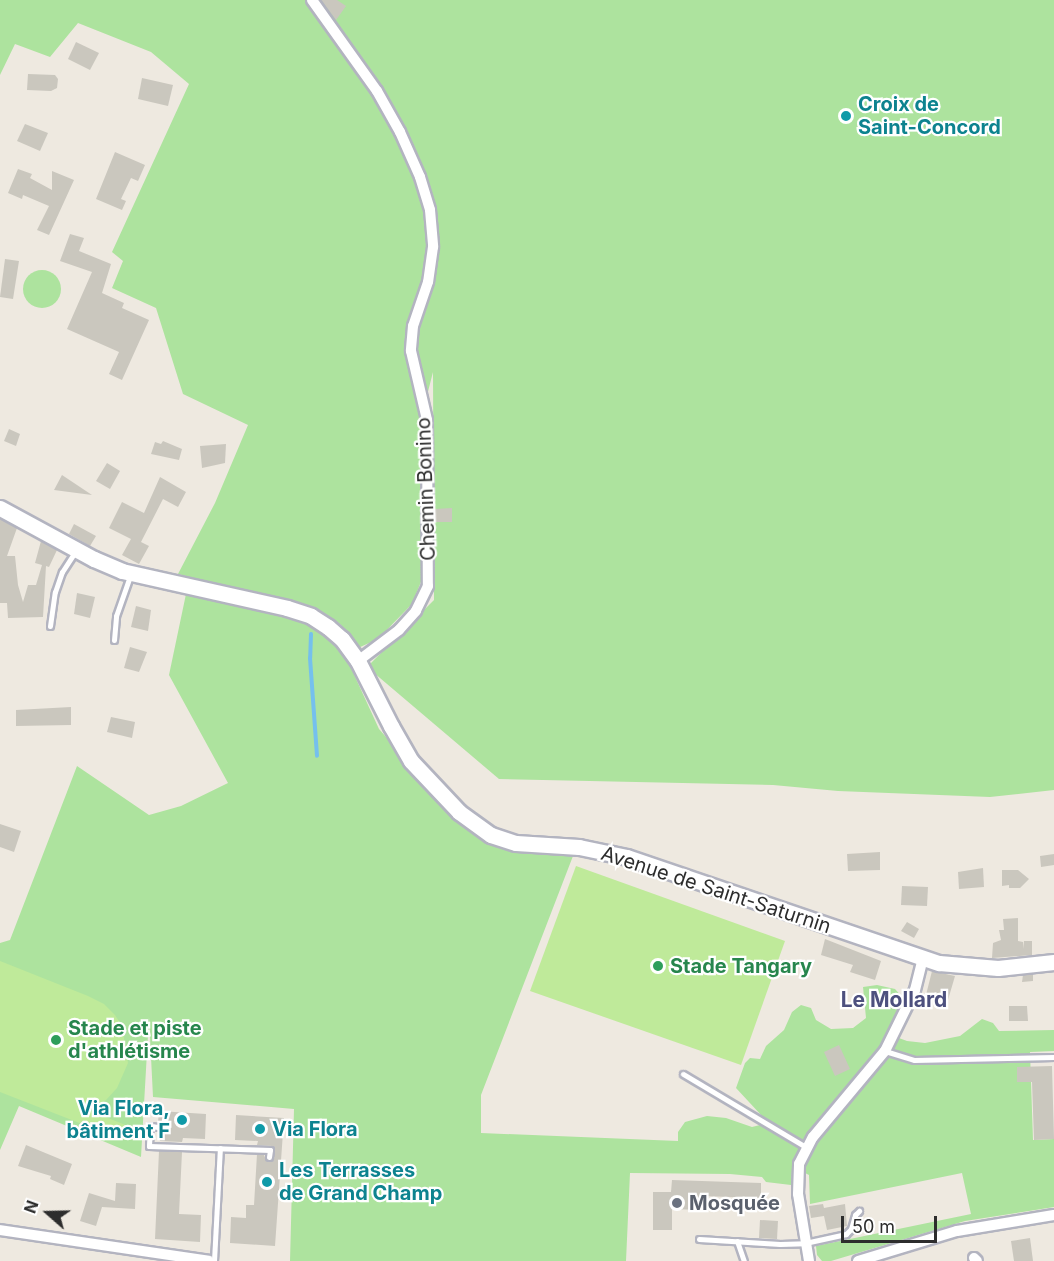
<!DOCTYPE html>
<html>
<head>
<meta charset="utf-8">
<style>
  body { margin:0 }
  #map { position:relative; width:1054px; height:1261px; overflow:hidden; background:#eee9e0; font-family:Inter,sans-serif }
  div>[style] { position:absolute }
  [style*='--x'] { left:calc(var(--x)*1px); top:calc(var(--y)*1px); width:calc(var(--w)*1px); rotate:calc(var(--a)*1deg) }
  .green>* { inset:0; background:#ade39e }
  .round { border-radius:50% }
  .pitch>* { inset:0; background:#bfea9a }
  .stream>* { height:4px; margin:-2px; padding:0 2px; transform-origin:2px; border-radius:2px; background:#75c0ed }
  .building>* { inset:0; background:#cac7be }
  .roads { filter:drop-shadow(2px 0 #b3b4c0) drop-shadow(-2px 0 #b3b4c0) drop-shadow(0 2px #b3b4c0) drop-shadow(0 -2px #b3b4c0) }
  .lane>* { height:5px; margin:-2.5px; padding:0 2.5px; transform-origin:2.5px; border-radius:2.5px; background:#fff }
  .street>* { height:10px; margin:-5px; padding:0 5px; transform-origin:5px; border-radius:5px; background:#fff }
  .secondary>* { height:15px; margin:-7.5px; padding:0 7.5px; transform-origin:7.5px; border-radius:7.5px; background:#fff }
  .dots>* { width:16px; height:16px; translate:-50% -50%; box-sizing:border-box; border:3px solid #fff; border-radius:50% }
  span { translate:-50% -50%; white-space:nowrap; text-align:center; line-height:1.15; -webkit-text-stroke:4.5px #fff; paint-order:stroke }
  .culture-label { font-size:20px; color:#0d838f; font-weight:700 }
  .left { translate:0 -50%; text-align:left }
  .right { translate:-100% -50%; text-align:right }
  .street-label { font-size:20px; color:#2d2d2d }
  .leisure-label { font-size:20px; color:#27864d; font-weight:700 }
  .worship-label { font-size:20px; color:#5b616d; font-weight:700 }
  .neighbourhood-label { font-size:21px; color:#4d507e; font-weight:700 }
  .north { position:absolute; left:18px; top:1183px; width:60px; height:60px; -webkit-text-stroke:4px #fff; paint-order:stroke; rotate:290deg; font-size:16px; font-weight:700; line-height:24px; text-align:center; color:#2d2d2d }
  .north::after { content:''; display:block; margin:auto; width:21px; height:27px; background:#2d2d2d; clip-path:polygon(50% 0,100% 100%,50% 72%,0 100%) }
  .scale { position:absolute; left:841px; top:1216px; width:96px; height:27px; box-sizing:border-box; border:3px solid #2d2d2d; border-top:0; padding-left:8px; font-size:18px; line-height:21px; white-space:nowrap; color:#2d2d2d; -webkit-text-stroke:4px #fff; paint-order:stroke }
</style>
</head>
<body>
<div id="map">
  <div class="green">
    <div style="clip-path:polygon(0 0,1054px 0,1054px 790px,990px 797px,838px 791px,773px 785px,499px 779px,367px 667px,434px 600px,433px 372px,420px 423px,425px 572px,412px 604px,378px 639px,358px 648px,341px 625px,314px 608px,178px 574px,215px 503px,248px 425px,183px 394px,156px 308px,112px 288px,123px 261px,112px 252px,189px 84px,151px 52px,78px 23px,50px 57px,15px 44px,0 75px)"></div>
    <div class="round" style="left:23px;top:270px;width:38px;height:38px"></div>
    <div style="clip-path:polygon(186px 594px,300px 618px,323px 633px,346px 657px,379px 729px,449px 809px,531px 850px,573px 856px,481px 1095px,481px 1133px,678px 1141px,678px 1132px,685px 1122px,707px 1116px,726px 1118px,752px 1127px,760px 1125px,762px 1116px,736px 1088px,745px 1063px,750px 1058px,760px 1059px,766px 1046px,784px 1030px,792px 1012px,801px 1005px,811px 1008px,816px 1020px,831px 1029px,853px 1028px,866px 1018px,863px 987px,877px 985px,895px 989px,902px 997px,888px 1034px,907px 1041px,925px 1043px,960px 1036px,982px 1019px,993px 1023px,999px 1031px,1054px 1030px,1054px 1051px,1030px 1052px,1033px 1140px,1054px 1139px,1054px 1207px,965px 1221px,831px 1261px,822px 1261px,817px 1255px,816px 1246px,971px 1214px,962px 1173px,810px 1204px,809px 1175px,795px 1168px,792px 1169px,791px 1185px,766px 1182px,762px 1177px,730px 1174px,630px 1173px,626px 1261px,290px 1261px,294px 1109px,153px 1097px,149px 1017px,141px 1157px,19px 1106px,0 1150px,0 943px,10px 940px,77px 766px,149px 815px,181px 806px,228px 783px,169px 675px)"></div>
  </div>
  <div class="pitch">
    <div style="clip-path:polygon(576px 866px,785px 941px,741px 1065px,530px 991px)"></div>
    <div style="clip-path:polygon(0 961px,88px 996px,104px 1004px,115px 1015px,122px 1026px,128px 1063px,117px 1088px,106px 1100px,88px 1110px,128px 1126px,123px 1140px,0 1092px)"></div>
  </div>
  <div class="stream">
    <div style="--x:311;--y:634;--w:24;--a:92"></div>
    <div style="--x:310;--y:658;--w:98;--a:85.9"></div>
  </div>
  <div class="building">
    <div style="clip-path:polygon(321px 0,337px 0,346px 6px,336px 20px)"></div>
    <div style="clip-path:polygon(76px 42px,99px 53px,90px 70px,68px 59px)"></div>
    <div style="clip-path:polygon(28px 74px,55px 75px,58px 79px,57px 88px,51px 91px,27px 90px)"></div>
    <div style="clip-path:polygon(142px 78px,173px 85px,168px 106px,138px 99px)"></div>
    <div style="clip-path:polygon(25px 124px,48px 133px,40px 151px,17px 141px)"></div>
    <div style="clip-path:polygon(115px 152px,145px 165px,138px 181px,131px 178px,121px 199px,126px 201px,122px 210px,96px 199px)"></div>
    <div style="clip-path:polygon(18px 169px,32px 174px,30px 178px,52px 190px,52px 171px,74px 180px,49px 235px,37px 230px,49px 206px,23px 195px,22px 199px,8px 193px)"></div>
    <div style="clip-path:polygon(70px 234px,84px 238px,79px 251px,111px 264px,102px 293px,124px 303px,122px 308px,149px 320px,122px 380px,109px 374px,119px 352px,67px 329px,92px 272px,60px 261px)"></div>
    <div style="clip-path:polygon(5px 259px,19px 261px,13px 299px,0 297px)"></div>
    <div style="clip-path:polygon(9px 429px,20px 434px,16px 446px,4px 441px)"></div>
    <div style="clip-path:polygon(163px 441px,182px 449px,179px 460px,151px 454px,155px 442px,161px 444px)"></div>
    <div style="clip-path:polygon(226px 444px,225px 463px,202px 468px,200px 446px)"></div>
    <div style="clip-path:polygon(107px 463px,120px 471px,110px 489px,96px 481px)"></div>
    <div style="clip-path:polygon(62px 475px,92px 495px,54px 490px)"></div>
    <div style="clip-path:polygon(160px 477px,186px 492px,178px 507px,163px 499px,141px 542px,149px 546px,139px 564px,122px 555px,131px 539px,109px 528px,122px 502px,144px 513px)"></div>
    <div style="clip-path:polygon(452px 508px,452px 522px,435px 522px,435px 509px)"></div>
    <div style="clip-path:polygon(0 519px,17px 528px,7px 556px,15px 556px,18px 585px,23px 602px,28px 585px,36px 585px,42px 565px,35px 563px,41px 541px,57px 550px,49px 567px,46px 566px,43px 617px,8px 618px,7px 603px,0 603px)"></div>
    <div style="clip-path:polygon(74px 524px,96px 536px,90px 546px,69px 534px)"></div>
    <div style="clip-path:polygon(77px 593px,95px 597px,90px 618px,74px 614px)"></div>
    <div style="clip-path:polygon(136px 606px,151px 610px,148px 631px,131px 627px)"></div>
    <div style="clip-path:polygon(130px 647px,147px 652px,139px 672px,124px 668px)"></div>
    <div style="clip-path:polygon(71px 707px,71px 725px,16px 726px,16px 710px)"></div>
    <div style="clip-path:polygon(111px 717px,135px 722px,132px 738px,107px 732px)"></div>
    <div style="clip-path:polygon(0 824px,21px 831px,14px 852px,0 847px)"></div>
    <div style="clip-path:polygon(880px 852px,880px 870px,848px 871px,847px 854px)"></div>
    <div style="clip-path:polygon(1054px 854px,1054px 865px,1041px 867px,1040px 856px)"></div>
    <div style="clip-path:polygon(983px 868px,984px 887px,959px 889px,958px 872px)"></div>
    <div style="clip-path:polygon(1002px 870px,1018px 870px,1029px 879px,1020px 888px,1009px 888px,1009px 885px,1002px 886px)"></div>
    <div style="clip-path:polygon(902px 886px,928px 887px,927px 906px,901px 905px)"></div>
    <div style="clip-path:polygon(1018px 918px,1018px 941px,1023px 942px,1023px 949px,1024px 941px,1032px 941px,1032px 955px,992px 958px,993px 943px,1001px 940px,999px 930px,1004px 930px,1003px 919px)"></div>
    <div style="clip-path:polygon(907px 922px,919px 929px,914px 938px,901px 931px)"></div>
    <div style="clip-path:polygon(825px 939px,881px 961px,875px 980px,850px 972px,853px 965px,821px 955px)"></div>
    <div style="clip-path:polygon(932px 971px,955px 976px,948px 1000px,926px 995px)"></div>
    <div style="clip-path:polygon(1033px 974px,1033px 981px,1022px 982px,1023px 975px)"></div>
    <div style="clip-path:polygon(1009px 1006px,1027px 1006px,1028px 1021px,1009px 1021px)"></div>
    <div style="clip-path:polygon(839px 1045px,850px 1069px,835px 1076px,824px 1052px)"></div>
    <div style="clip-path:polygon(1052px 1066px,1054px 1139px,1034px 1140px,1032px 1082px,1017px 1082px,1017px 1067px)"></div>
    <div style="clip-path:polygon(159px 1111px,206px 1114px,205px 1139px,183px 1138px,182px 1142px,160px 1141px,158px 1132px,163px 1127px,158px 1122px)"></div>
    <div style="clip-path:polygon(236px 1115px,284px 1118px,275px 1246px,230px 1243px,231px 1217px,246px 1218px,246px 1205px,254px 1205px,257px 1154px,264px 1155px,266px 1160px,270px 1162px,275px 1151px,272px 1146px,257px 1145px,258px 1141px,235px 1140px)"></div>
    <div style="clip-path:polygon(26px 1145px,72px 1164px,64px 1185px,50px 1179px,51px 1176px,18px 1166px)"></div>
    <div style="clip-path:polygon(159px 1151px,182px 1152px,179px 1214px,201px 1215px,200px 1242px,155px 1239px)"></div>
    <div style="clip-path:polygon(672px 1180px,761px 1183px,761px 1198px,701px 1196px,700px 1210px,672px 1209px,672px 1230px,653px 1230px,653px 1192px,671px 1192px)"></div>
    <div style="clip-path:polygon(116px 1183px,136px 1184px,135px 1209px,102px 1207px,96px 1226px,80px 1221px,89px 1193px,115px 1201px)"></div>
    <div style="clip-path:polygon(823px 1204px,824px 1208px,845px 1204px,847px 1226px,827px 1230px,824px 1216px,811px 1218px,809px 1206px)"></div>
    <div style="clip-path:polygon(760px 1220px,778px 1221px,777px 1239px,759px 1238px)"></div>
    <div style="clip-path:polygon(1030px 1238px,1033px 1261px,1014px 1261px,1011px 1241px)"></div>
  </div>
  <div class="roads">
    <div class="lane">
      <div style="--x:50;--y:626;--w:34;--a:-82"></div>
      <div style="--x:55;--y:592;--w:21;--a:-71"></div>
      <div style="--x:62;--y:572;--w:24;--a:-57"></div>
      <div style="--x:114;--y:640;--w:24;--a:-85"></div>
      <div style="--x:116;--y:616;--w:42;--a:-70.7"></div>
      <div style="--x:885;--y:1051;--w:30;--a:17"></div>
      <div style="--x:914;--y:1060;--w:140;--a:-1.2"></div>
      <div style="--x:683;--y:1074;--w:143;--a:30.7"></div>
      <div style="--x:158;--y:1127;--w:8;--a:-173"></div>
      <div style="--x:150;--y:1126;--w:20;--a:93"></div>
      <div style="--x:149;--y:1146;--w:121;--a:1.9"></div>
      <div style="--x:270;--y:1150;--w:7;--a:98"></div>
      <div style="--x:699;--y:1239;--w:81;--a:3.5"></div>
      <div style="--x:780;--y:1244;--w:25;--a:-2"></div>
      <div style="--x:805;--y:1243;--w:42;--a:-12.4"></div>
      <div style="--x:846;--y:1234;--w:7;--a:-45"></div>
      <div style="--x:851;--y:1229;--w:15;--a:-74"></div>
      <div style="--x:855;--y:1215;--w:6;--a:-45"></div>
      <div style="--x:737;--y:1241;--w:21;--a:71"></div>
      <div style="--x:214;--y:1261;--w:113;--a:-87"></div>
    </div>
    <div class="street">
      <div style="--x:312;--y:0;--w:112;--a:54.5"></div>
      <div style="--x:377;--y:91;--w:47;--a:60.7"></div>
      <div style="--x:400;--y:132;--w:49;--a:66"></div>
      <div style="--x:420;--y:177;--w:34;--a:73"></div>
      <div style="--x:430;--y:210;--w:37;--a:85"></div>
      <div style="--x:433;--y:247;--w:35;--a:98"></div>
      <div style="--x:428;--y:282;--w:46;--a:108.8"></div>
      <div style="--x:413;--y:326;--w:25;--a:95"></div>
      <div style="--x:411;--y:351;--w:71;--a:76.9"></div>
      <div style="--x:427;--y:420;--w:166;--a:89.7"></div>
      <div style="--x:428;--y:586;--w:28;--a:116"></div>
      <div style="--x:416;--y:611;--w:25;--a:132"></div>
      <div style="--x:399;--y:630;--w:51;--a:142.9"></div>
      <div style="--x:0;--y:1230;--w:211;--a:8.4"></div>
      <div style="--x:974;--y:1258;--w:4;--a:45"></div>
      <div style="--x:809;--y:1261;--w:68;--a:-99.3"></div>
      <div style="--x:798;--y:1194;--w:30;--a:-88"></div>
      <div style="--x:799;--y:1164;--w:30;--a:-63"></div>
      <div style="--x:813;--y:1137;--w:112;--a:-50.1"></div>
      <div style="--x:885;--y:1051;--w:68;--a:-63.8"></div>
      <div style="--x:915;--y:990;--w:33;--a:-76"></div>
      <div style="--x:858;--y:1261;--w:103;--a:-16.9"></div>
      <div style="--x:957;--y:1231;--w:98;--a:-9.4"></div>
    </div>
    <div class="secondary">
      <div style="--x:0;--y:508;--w:107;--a:28.5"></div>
      <div style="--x:94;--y:559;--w:30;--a:23"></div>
      <div style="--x:122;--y:571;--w:169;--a:12.6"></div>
      <div style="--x:287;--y:608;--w:25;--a:18"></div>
      <div style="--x:311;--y:616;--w:20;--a:33"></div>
      <div style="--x:328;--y:627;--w:18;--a:41"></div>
      <div style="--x:342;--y:639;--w:27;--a:54"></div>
      <div style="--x:358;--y:661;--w:73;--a:63.1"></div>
      <div style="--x:391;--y:726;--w:40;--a:60.3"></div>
      <div style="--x:411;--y:761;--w:70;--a:46.7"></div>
      <div style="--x:459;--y:812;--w:39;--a:36"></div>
      <div style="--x:491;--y:835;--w:26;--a:18"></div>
      <div style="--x:516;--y:843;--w:63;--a:3.6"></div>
      <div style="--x:579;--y:847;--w:49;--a:11.8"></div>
      <div style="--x:627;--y:857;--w:330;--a:18.8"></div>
      <div style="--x:939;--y:963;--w:59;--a:4.8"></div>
      <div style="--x:998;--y:968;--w:56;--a:-6.1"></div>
    </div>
  </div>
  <div class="dots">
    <div style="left:846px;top:116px;background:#0f9aa8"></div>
    <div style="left:658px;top:966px;background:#2e9e5b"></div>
    <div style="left:56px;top:1040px;background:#2e9e5b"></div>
    <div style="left:182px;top:1120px;background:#0f9aa8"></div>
    <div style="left:260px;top:1129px;background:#0f9aa8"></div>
    <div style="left:267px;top:1182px;background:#0f9aa8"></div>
    <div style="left:677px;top:1203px;background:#6b7280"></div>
  </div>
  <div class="culture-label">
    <span class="left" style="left:858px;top:116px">Croix de<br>Saint-Concord</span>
    <span class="right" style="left:170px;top:1120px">Via Flora,<br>bâtiment F</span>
    <span class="left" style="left:272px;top:1129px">Via Flora</span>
    <span class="left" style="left:279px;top:1182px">Les Terrasses<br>de Grand Champ</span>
  </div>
  <div class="street-label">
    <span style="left:426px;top:489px;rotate:-92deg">Chemin Bonino</span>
    <span style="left:716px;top:890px;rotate:18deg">Avenue de Saint-Saturnin</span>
  </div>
  <div class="leisure-label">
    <span class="left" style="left:670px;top:966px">Stade Tangary</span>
    <span class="left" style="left:68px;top:1040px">Stade et piste<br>d'athlétisme</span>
  </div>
  <div class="worship-label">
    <span class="left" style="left:689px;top:1203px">Mosquée</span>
  </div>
  <div class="neighbourhood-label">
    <span style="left:894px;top:1000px">Le Mollard</span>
  </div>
  <div class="north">N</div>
  <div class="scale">50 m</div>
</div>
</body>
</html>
